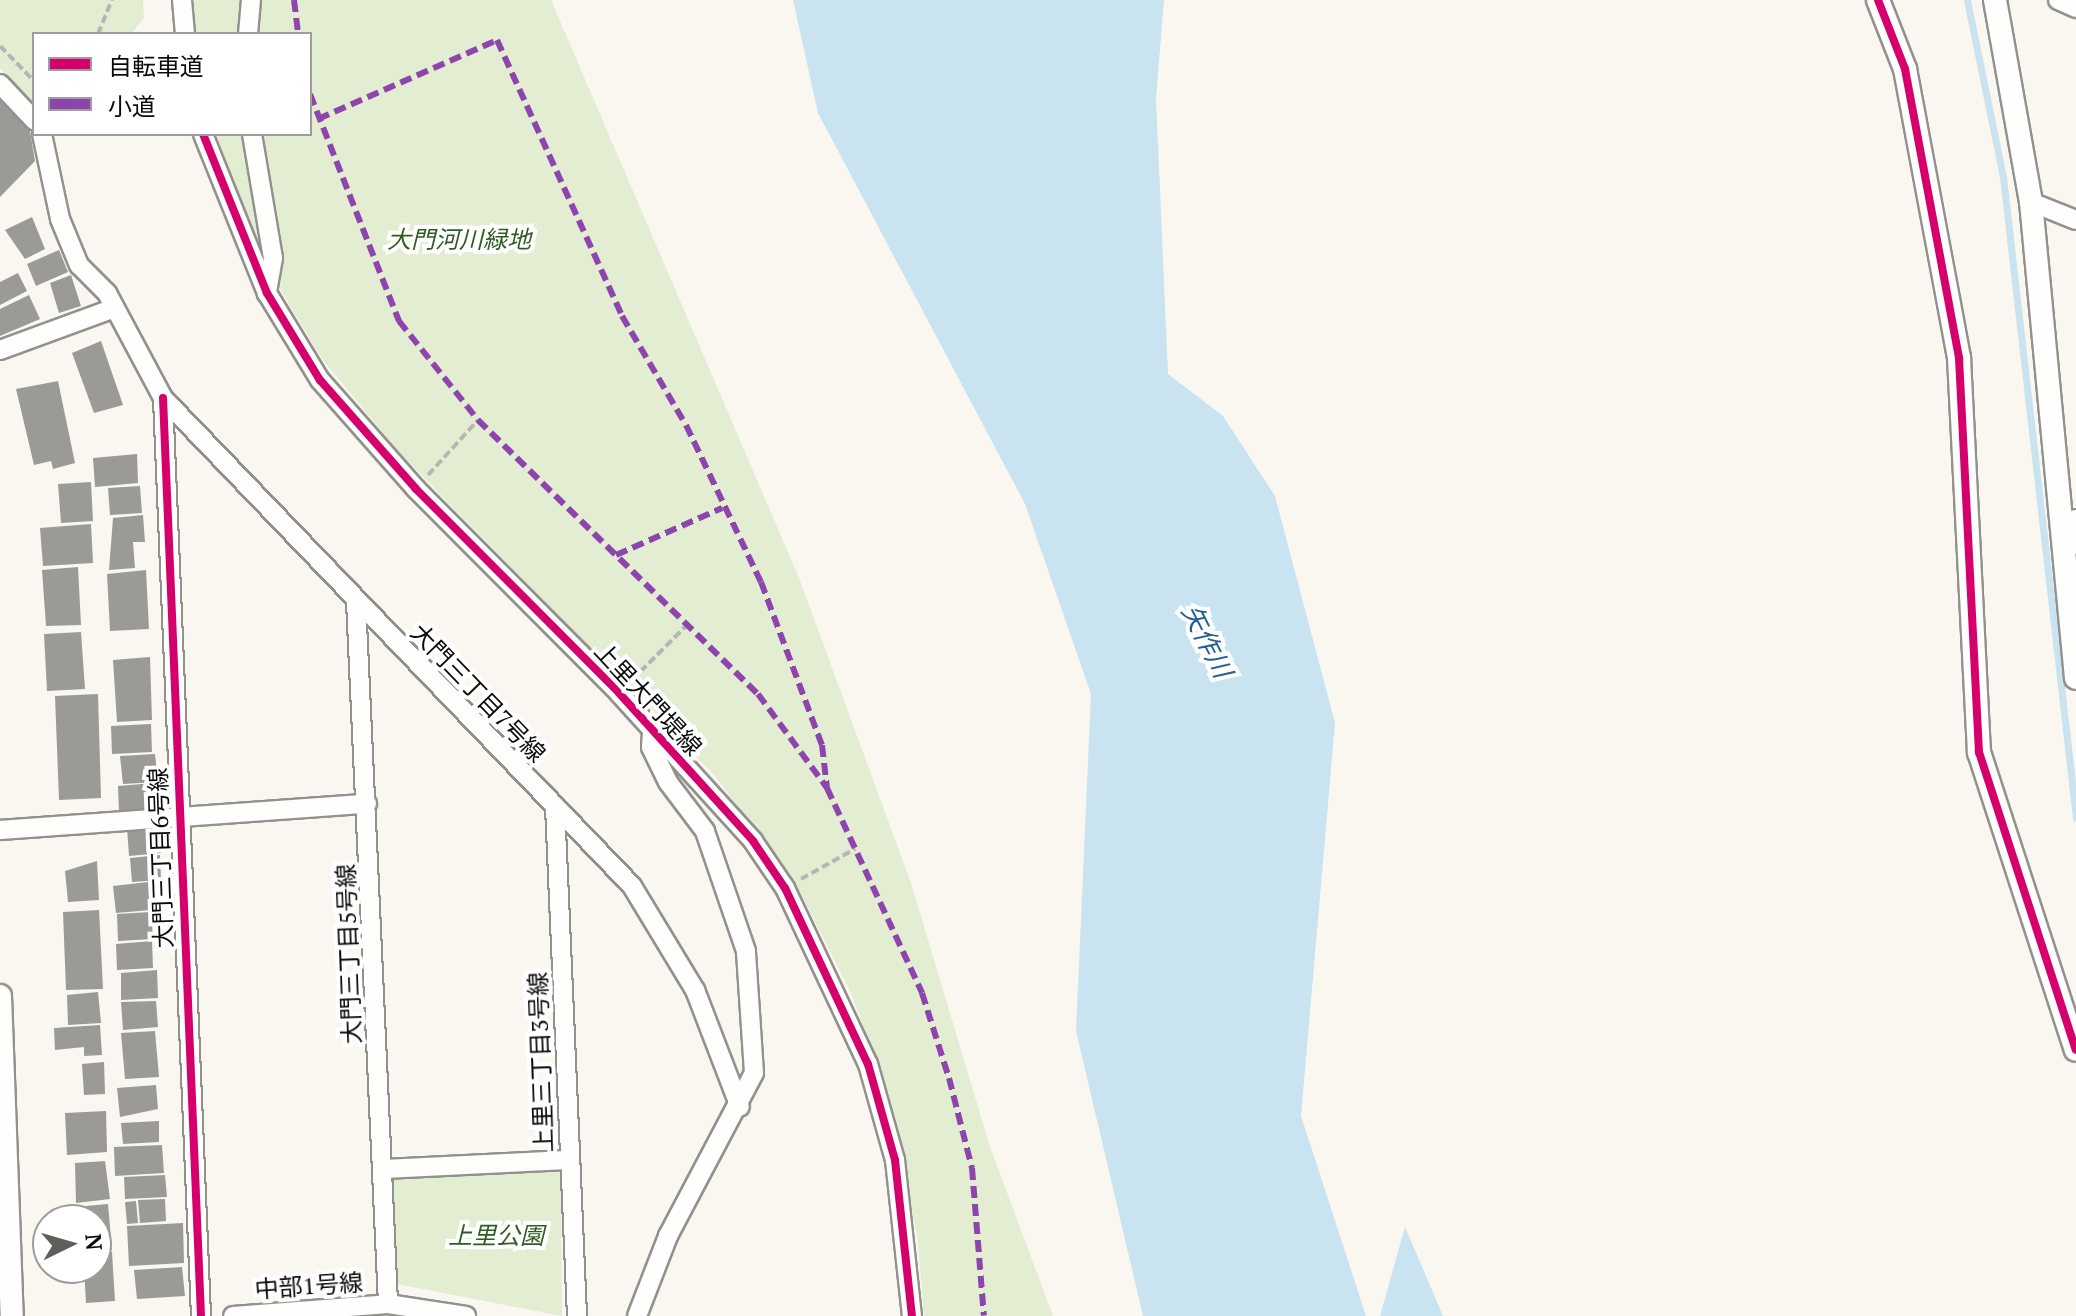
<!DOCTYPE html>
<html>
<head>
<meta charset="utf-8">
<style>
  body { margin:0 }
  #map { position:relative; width:2076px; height:1316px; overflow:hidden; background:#f9f7f0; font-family:"PT Serif","Noto Sans JP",serif }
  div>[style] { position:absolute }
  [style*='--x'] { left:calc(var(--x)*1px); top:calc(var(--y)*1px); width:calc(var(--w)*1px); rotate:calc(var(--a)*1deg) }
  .green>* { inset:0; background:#e2edd2 }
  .water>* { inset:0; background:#c9e3f0 }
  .stream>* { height:7px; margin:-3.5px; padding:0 3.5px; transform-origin:3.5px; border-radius:3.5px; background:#c9e3f0 }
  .building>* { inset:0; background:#9c9a96 }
  .path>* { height:4px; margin-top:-2px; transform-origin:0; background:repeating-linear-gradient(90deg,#b7b6b5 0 8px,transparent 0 12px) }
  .roads { filter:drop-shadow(2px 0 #92918e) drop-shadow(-2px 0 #92918e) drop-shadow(0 2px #92918e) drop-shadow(0 -2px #92918e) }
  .minor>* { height:18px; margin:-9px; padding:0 9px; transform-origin:9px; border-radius:9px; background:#fefefd }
  .tertiary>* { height:22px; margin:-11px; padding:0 11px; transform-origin:11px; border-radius:11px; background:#fefefd }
  .quiet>* { height:6px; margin-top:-3px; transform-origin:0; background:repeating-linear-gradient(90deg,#8e44ad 0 12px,transparent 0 18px) }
  .cycleway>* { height:8px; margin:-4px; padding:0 4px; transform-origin:4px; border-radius:4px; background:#d6006c }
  span { translate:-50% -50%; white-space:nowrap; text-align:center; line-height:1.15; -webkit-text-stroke:8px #fff; paint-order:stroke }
  .park-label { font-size:24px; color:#2e5d22; font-style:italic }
  .street-label { font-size:24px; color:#0b0b0b }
  .water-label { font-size:26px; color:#216091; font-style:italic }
  .legend { position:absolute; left:32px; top:32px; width:280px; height:104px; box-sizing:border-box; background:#fff; border:2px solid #9d9d9d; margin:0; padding:10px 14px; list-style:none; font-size:24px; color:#0b0b0b }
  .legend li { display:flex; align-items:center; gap:16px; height:40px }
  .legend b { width:40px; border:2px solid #9d9d9d }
  .north { position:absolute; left:32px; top:1204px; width:80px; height:80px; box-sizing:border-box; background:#fff; border:2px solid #9d9d9d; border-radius:50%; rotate:85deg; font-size:22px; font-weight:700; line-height:32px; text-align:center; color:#0b0b0b }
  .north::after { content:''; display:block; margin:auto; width:28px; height:36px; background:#5e5e5b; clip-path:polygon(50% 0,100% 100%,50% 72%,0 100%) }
</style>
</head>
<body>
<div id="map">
  <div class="green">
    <div style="clip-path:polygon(0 0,143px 0,144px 18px,131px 34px,34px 34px,34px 104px,0 68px)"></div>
    <div style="clip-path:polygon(192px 0,551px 0,799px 578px,911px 883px,990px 1147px,1053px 1316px,924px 1316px,918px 1241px,889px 1096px,851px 993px,799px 890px,715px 776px,399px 452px,322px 359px,261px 257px,216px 134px,310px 134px,310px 34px,196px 34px)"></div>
    <div style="clip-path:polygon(552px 1168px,561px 1174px,562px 1316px,397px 1284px,393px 1181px,400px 1173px)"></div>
  </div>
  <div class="water">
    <div style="clip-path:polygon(793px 0,1164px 0,1156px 98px,1168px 374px,1223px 416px,1275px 496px,1335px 723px,1301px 1116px,1366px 1316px,1143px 1316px,1076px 1031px,1091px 694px,1025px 504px,818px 113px)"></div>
    <div style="clip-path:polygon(1405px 1227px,1443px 1316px,1380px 1316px)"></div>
  </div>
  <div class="stream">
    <div style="--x:1967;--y:0;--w:181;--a:78.5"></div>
    <div style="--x:2003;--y:177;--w:645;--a:83.5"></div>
  </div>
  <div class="building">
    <div style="clip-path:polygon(0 101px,30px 131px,35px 161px,0 197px)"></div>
    <div style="clip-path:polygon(32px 217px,45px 249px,25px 259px,5px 230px)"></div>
    <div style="clip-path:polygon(59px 250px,68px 272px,36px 286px,27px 264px)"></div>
    <div style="clip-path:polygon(18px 273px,27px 291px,0 305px,0 282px)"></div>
    <div style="clip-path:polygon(71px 275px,81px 306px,59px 313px,50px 283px)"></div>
    <div style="clip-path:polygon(29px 295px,40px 319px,0 336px,0 309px)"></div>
    <div style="clip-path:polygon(101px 341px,123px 405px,94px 413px,72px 353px)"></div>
    <div style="clip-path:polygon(58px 381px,75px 463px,53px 469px,51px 461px,34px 465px,16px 389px)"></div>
    <div style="clip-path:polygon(137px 454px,138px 483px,95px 487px,93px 458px)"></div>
    <div style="clip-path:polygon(91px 482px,93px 521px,61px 523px,58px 484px)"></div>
    <div style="clip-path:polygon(140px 486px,142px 513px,110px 515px,108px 488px)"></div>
    <div style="clip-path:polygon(143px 515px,145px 542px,133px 542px,135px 568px,109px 570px,113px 518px)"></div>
    <div style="clip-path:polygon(91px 524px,93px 563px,43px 566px,40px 528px)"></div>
    <div style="clip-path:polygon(78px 567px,81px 625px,46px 626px,42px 570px)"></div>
    <div style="clip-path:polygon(146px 570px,149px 629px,110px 631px,107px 574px)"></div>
    <div style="clip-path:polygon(81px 632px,85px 689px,47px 691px,44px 634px)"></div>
    <div style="clip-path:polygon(150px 657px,152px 720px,117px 722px,113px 660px)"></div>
    <div style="clip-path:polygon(98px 694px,101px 798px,59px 800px,55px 696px)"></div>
    <div style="clip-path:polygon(151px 724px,152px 752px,112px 754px,111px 726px)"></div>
    <div style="clip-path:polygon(155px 754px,158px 782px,123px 784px,120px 756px)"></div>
    <div style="clip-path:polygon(154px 783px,156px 801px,146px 802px,147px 811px,119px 813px,118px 786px)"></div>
    <div style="clip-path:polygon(159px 826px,161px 853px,129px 856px,127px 828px)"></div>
    <div style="clip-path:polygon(160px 855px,161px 880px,132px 882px,130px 858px)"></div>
    <div style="clip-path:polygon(97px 861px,99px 900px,68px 902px,65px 871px)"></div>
    <div style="clip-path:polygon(148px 882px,151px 910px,116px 913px,113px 886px)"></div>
    <div style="clip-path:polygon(99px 910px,103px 989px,66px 990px,63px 912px)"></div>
    <div style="clip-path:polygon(151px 912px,153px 939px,118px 941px,117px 914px)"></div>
    <div style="clip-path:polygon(152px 941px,153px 968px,117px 970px,116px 944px)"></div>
    <div style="clip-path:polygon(157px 970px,158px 998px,121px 1000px,121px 973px)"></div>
    <div style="clip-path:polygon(98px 992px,101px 1023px,68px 1025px,67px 995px)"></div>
    <div style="clip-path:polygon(156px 1001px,158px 1027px,123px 1030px,121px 1002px)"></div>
    <div style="clip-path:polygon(100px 1025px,102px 1055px,84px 1056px,84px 1047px,55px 1050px,54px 1028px)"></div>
    <div style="clip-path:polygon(155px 1031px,159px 1077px,125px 1079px,121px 1033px)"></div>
    <div style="clip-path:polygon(104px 1062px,105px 1094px,84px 1095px,82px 1064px)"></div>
    <div style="clip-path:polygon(156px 1085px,158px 1109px,120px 1117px,117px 1088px)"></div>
    <div style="clip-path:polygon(106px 1111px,107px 1152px,67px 1155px,65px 1113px)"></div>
    <div style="clip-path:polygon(159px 1121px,159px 1142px,123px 1144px,121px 1123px)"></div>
    <div style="clip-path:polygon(162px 1145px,164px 1173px,115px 1176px,114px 1147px)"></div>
    <div style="clip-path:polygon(105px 1161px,110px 1199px,76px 1203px,75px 1163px)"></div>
    <div style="clip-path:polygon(165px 1175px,167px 1197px,125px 1199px,124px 1177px)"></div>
    <div style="clip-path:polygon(165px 1199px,166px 1221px,140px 1223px,138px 1200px)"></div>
    <div style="clip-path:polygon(136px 1201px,138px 1223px,127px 1224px,125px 1202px)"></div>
    <div style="clip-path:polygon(108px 1204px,112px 1250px,96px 1251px,96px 1220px,75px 1220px,74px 1207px)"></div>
    <div style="clip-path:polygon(183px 1223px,184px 1263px,129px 1266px,127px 1226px)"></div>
    <div style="clip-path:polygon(112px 1252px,115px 1301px,86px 1303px,84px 1268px,96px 1268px,96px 1253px)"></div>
    <div style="clip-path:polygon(182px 1267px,185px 1296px,137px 1299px,134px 1270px)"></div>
  </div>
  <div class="path">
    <div style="--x:98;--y:34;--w:37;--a:-68"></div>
    <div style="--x:0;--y:46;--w:49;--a:45.8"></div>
    <div style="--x:428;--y:475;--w:74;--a:-47.7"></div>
    <div style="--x:632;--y:680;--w:76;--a:-45"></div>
    <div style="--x:801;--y:879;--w:62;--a:-29.1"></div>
  </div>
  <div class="roads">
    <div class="minor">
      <div style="--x:182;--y:0;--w:34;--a:85"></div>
      <div style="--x:2058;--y:0;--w:20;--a:24"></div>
      <div style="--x:248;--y:34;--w:34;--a:-85"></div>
      <div style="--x:0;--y:84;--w:50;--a:46.6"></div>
      <div style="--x:42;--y:134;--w:87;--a:78"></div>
      <div style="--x:60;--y:219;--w:50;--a:67.6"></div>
      <div style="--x:79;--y:265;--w:40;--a:45"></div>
      <div style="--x:107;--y:293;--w:119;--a:61.9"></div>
      <div style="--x:163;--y:398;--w:677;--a:46.14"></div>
      <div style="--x:632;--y:886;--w:122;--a:58.8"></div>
      <div style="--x:695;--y:990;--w:125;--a:69"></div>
      <div style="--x:203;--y:134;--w:171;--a:68.1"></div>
      <div style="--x:267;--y:293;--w:102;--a:58.7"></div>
      <div style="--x:320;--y:380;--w:145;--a:48.6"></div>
      <div style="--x:416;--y:489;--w:288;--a:45.1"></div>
      <div style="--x:619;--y:693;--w:200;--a:47.8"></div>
      <div style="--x:753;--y:841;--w:57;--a:55.8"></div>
      <div style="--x:785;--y:888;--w:195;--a:64.8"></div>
      <div style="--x:868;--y:1064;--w:100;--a:74.3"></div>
      <div style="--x:895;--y:1160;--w:157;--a:83.8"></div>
      <div style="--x:252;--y:134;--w:126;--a:80.4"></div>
      <div style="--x:273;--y:258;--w:36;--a:100"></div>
      <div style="--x:2031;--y:202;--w:48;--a:21.8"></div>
      <div style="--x:0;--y:350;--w:122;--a:-20.1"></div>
      <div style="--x:163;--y:398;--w:919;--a:87.63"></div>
      <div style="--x:2068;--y:549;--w:31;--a:-75"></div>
      <div style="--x:356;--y:601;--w:704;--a:87.39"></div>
      <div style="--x:555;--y:806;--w:510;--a:87.53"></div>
      <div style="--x:0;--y:830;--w:368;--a:-4.1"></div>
      <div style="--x:383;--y:1169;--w:186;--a:-2.8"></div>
      <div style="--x:233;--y:1316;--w:155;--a:-4.4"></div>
      <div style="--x:388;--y:1304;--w:79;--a:8.7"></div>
      <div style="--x:637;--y:1316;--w:86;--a:-68.8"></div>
      <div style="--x:668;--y:1236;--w:184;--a:-62.2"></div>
      <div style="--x:754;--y:1073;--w:122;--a:-93.8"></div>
      <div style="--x:746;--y:951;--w:127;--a:-108.9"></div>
      <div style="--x:705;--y:831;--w:61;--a:-127.1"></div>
      <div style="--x:668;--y:782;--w:39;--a:-116"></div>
      <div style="--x:651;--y:747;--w:16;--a:-86"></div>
    </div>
    <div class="tertiary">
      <div style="--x:1878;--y:0;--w:74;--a:68.6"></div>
      <div style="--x:1905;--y:69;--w:294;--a:79.4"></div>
      <div style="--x:1959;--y:358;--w:395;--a:87.1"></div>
      <div style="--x:1979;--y:752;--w:313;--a:72"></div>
      <div style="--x:1995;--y:0;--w:205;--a:79.9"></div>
      <div style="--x:2031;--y:202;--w:478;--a:84.6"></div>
      <div style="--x:0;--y:996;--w:320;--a:87.9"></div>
    </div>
  </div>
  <div class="quiet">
    <div style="--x:294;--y:0;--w:34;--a:83"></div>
    <div style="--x:310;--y:94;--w:244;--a:68.6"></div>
    <div style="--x:399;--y:321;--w:127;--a:51.4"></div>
    <div style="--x:478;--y:420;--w:392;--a:44.4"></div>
    <div style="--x:758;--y:694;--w:117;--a:53.7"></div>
    <div style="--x:827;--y:788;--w:226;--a:65.1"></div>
    <div style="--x:922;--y:993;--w:89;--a:72.4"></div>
    <div style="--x:949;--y:1078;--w:93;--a:75.7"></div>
    <div style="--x:972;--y:1168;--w:148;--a:85.4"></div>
    <div style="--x:318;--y:119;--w:196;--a:-23.8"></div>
    <div style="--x:497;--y:40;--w:303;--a:65.6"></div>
    <div style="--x:622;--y:316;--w:126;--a:59.6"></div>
    <div style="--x:686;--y:425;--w:174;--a:64.5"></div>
    <div style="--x:761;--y:582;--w:174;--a:69.5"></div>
    <div style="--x:822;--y:745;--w:43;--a:83.4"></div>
    <div style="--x:616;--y:555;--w:116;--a:-23.9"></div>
  </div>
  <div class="cycleway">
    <div style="--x:1878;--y:0;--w:74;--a:68.6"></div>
    <div style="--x:1905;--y:69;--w:294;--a:79.4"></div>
    <div style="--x:1959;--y:358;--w:395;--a:87.1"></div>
    <div style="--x:1979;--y:752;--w:313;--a:72"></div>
    <div style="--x:203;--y:134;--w:171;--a:68.1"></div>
    <div style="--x:267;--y:293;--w:102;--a:58.7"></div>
    <div style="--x:320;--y:380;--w:145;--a:48.6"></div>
    <div style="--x:416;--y:489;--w:288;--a:45.1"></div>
    <div style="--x:619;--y:693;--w:200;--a:47.8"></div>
    <div style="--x:753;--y:841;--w:57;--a:55.8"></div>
    <div style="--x:785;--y:888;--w:195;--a:64.8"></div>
    <div style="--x:868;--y:1064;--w:100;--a:74.3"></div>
    <div style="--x:895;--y:1160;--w:157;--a:83.8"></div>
    <div style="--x:163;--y:398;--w:919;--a:87.63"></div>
  </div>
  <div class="park-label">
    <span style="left:459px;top:240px">大門河川緑地</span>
    <span style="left:496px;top:1236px">上里公園</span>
  </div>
  <div class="street-label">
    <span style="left:478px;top:693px;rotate:46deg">大門三丁目7号線</span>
    <span style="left:648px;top:699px;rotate:47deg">上里大門堤線</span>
    <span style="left:161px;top:858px;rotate:-92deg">大門三丁目6号線</span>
    <span style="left:349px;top:954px;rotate:-92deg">大門三丁目5号線</span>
    <span style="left:541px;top:1062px;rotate:-92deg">上里三丁目3号線</span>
    <span style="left:309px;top:1286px;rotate:-4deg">中部1号線</span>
  </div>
  <div class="water-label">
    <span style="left:1207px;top:641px;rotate:63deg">矢作川</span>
  </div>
  <ul class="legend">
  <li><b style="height:10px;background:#d6006c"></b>自転車道</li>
  <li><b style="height:10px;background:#8e44ad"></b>小道</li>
  </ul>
  <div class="north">N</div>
</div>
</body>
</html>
